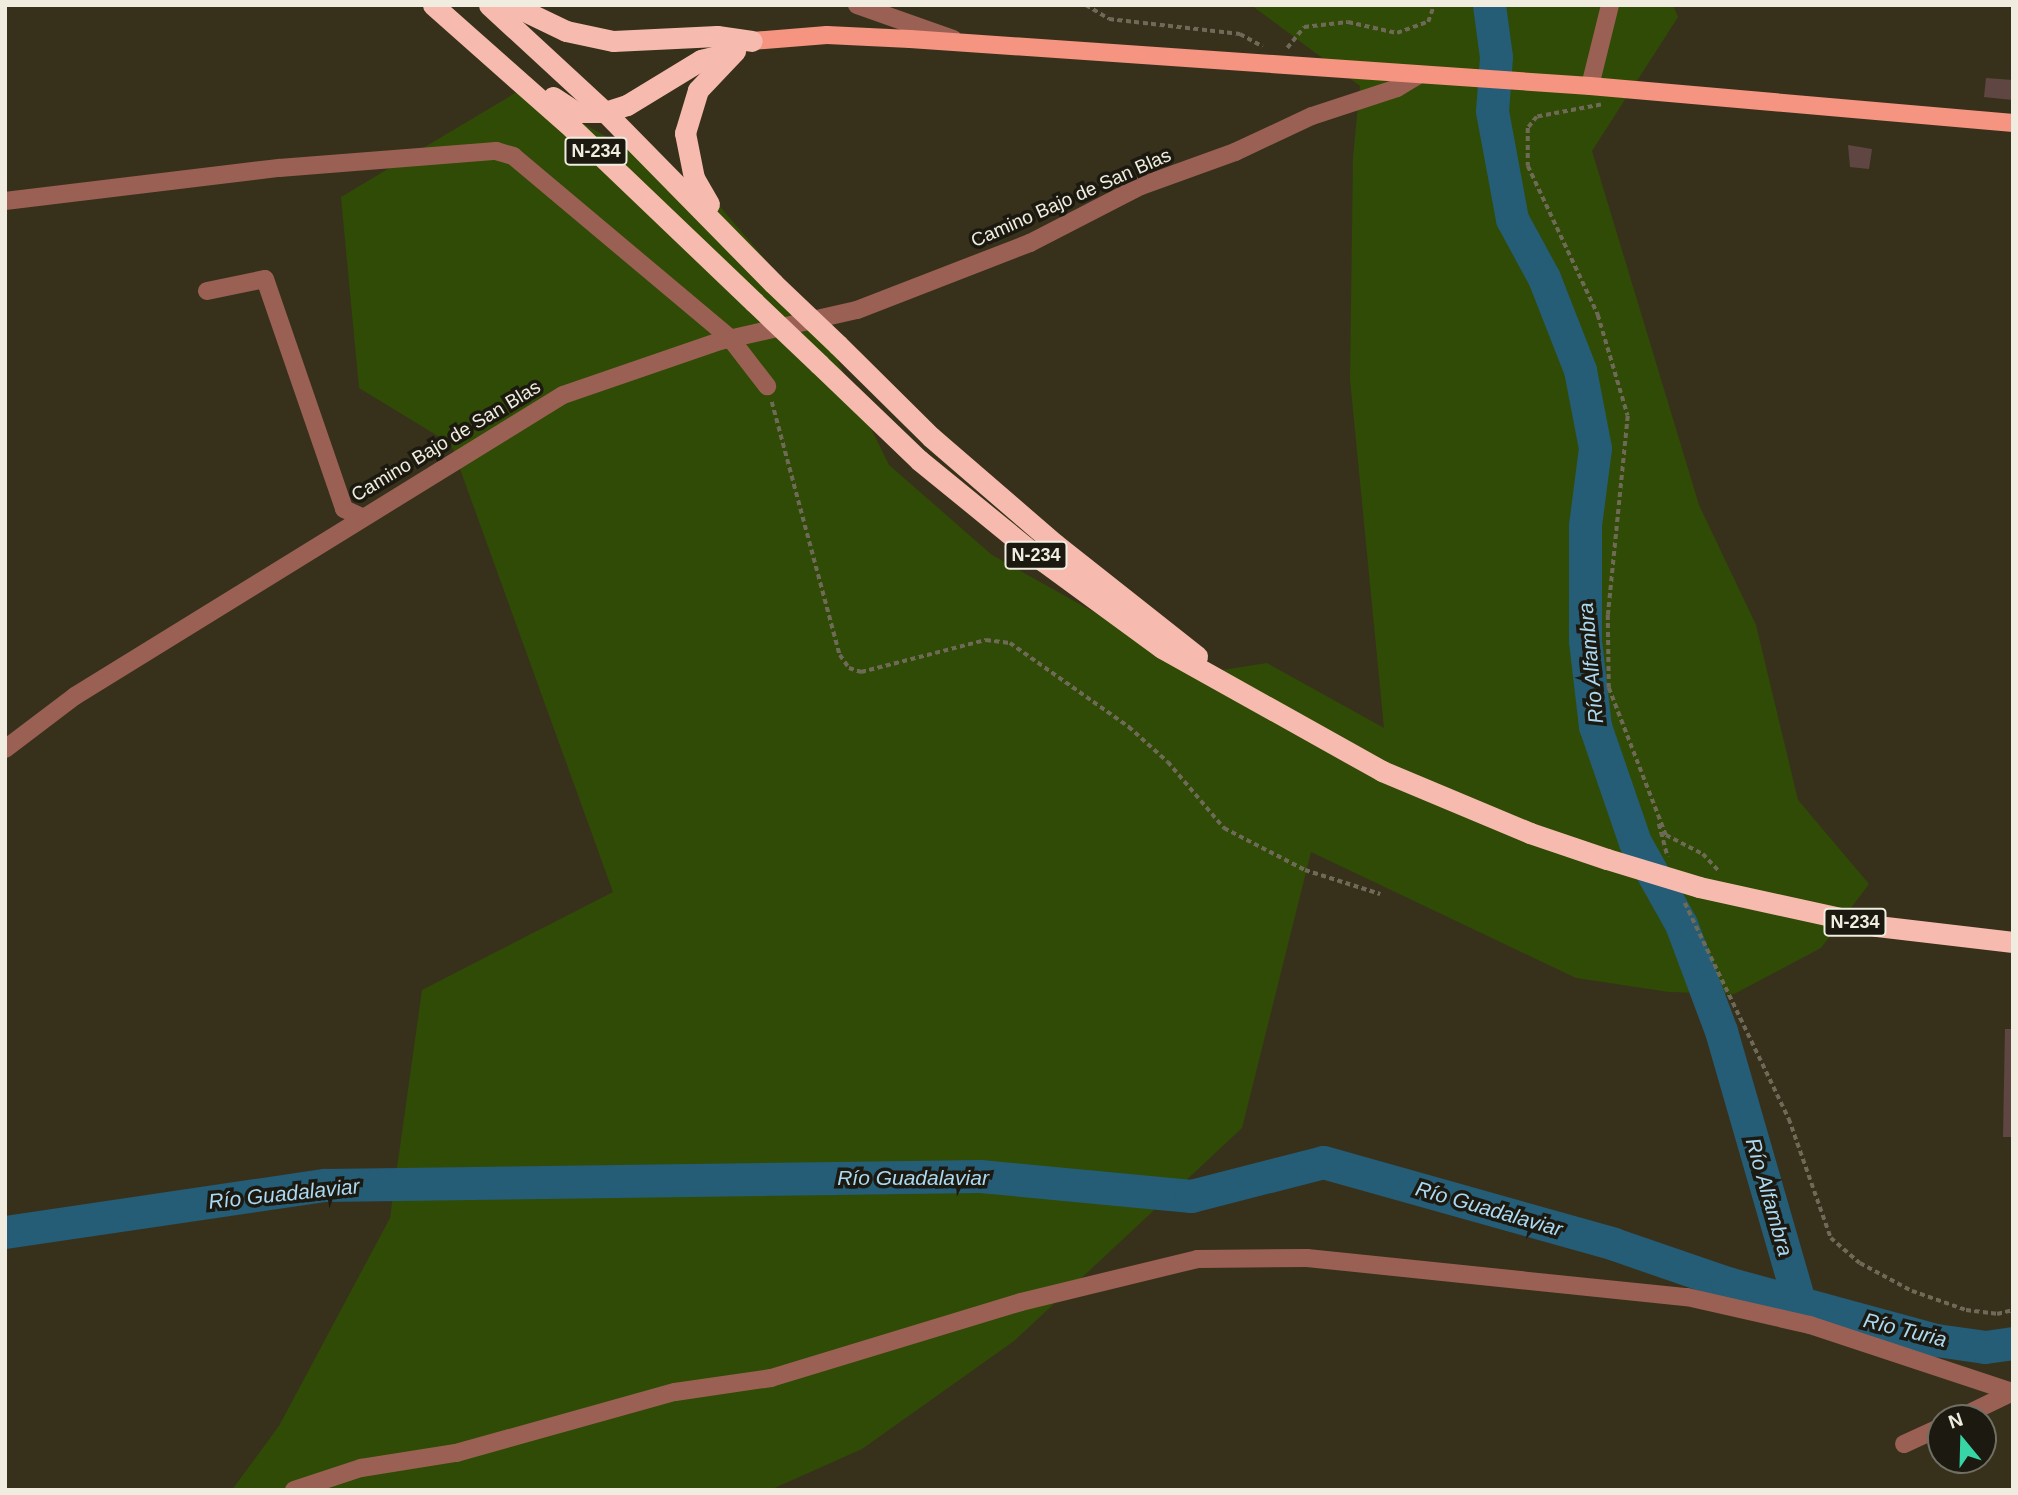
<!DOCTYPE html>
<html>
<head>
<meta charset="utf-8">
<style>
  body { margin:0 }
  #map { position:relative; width:2018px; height:1495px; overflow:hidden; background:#37311c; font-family:Arial,sans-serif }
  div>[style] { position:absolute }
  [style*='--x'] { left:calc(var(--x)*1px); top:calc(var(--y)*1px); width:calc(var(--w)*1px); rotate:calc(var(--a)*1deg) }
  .green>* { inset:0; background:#304b05 }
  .river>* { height:33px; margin:-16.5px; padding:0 16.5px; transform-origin:16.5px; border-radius:16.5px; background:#255c76 }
  .building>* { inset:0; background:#5f4642 }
  .path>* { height:3.5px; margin-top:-1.75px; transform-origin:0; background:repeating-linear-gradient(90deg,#6f6a58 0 5px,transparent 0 8.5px) }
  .minor>* { height:18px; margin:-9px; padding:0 9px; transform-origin:9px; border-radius:9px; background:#9b6054 }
  .major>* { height:18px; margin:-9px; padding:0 9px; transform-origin:9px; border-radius:9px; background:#f59480 }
  .highway>* { height:21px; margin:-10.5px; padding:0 10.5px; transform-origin:10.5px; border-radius:10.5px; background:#f6bbae }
  .highway-bridge>* { height:21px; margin:-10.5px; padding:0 10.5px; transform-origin:10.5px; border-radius:10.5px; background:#f6bbae }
  span { translate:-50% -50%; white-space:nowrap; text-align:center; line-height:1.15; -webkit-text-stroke:7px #1c1910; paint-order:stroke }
  .shield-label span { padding:2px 5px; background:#1c1910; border:2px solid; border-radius:5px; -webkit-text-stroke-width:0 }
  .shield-label { font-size:18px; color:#f0ede0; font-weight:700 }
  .street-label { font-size:19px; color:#f0ede0 }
  .water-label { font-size:21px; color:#abd9f2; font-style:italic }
  .frame { position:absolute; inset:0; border:7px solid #f0ede0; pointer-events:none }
  .north { position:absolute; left:1927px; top:1404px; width:70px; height:70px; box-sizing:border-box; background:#1c1910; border:2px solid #716e63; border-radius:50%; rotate:341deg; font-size:19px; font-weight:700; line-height:28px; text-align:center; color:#f0ede0 }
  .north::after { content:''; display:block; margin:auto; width:24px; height:32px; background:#37d4a6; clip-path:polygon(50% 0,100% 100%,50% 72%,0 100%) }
</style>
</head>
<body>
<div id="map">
  <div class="green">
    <div style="clip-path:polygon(1251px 5px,1673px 5px,1678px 17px,1592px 151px,1699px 505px,1756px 625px,1798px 800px,1869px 884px,1821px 948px,1734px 994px,1669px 992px,1576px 978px,1311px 852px,1242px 1128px,1014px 1341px,862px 1449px,770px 1490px,232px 1490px,279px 1426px,390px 1218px,422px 990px,613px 892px,451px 444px,359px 388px,341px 197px,522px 89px,710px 195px,818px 321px,889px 465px,992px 555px,1203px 673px,1267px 663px,1384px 728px,1350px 379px,1353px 157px,1360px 86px)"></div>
  </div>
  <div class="river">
    <div style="--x:1489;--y:5;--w:52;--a:82.3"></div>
    <div style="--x:1496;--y:57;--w:54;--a:94.2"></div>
    <div style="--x:1492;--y:111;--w:110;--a:79.5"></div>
    <div style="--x:1512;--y:219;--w:67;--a:61.5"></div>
    <div style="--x:1544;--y:278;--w:99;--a:68.6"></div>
    <div style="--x:1580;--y:370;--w:79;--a:79.1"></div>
    <div style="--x:1595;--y:448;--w:78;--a:97.4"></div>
    <div style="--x:1585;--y:525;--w:116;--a:90"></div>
    <div style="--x:1585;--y:641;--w:86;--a:83.3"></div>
    <div style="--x:1595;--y:726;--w:123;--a:71"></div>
    <div style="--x:1635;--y:842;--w:94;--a:60.7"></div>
    <div style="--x:1681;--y:924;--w:114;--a:69.5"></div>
    <div style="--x:1721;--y:1031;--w:282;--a:73.9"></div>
    <div style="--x:5;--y:1232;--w:323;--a:-8.4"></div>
    <div style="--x:325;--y:1185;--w:655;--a:-0.79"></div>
    <div style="--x:980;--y:1176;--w:212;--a:5.4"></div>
    <div style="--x:1191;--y:1196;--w:136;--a:-14.4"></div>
    <div style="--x:1323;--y:1162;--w:302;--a:15.7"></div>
    <div style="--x:1614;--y:1244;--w:120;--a:19"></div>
    <div style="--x:1727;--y:1283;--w:217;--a:15.3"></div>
    <div style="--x:1936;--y:1340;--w:49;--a:8.1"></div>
    <div style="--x:1985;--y:1347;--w:28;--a:-8"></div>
  </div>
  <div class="building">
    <div style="clip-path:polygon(1986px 78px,2013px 80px,2013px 100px,1984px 97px)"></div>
    <div style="clip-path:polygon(1848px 145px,1872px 149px,1869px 169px,1850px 167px)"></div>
    <div style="clip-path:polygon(2005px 1029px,2013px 1029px,2013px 1137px,2003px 1137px)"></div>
  </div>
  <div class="path">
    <div style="--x:1086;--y:5;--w:27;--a:31"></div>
    <div style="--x:1109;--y:19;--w:132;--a:6.5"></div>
    <div style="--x:1240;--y:34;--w:26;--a:29"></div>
    <div style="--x:1287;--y:48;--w:27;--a:-51"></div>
    <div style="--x:1304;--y:27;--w:44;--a:-6.5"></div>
    <div style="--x:1348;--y:22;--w:50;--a:12.7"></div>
    <div style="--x:1397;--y:33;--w:33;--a:-20"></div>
    <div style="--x:1428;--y:22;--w:18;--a:-71"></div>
    <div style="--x:1601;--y:105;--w:65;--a:169.4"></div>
    <div style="--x:1537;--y:117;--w:14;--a:129"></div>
    <div style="--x:1528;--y:128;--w:38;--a:90"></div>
    <div style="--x:1528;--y:166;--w:165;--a:64.8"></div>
    <div style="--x:1598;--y:315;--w:105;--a:73.5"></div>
    <div style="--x:1628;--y:416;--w:200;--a:95.7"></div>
    <div style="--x:1608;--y:615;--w:73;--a:89.2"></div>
    <div style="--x:1609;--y:688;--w:158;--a:68.8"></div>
    <div style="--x:1666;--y:835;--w:42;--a:27.2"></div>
    <div style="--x:1703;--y:854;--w:23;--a:47"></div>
    <div style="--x:772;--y:402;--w:262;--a:75"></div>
    <div style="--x:840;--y:655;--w:16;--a:55"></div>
    <div style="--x:849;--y:668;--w:13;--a:18"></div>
    <div style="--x:861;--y:672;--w:129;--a:-14.4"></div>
    <div style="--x:986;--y:640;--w:24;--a:7"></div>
    <div style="--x:1010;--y:643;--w:146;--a:35.2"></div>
    <div style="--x:1129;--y:727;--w:52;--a:41.9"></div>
    <div style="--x:1168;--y:762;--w:87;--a:49.7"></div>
    <div style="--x:1224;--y:828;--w:91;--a:27.4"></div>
    <div style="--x:1305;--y:870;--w:79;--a:17.7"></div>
    <div style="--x:1659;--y:824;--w:34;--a:75"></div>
    <div style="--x:1685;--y:903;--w:240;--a:64.3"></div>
    <div style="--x:1789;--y:1119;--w:126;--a:70.6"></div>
    <div style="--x:1831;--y:1238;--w:38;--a:41"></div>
    <div style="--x:1860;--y:1263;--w:59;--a:28.3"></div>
    <div style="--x:1912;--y:1291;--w:57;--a:19.4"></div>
    <div style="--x:1966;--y:1310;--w:31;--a:7"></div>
    <div style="--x:1997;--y:1314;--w:16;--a:-14"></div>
  </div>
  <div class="minor">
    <div style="--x:857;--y:5;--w:102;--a:19.5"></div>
    <div style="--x:1590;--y:86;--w:83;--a:-76.1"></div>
    <div style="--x:5;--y:201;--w:276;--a:-6.9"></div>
    <div style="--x:279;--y:168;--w:218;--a:-4.5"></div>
    <div style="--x:496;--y:151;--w:18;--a:16"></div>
    <div style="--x:513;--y:156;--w:283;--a:40"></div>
    <div style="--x:730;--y:338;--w:61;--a:52.4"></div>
    <div style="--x:207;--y:291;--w:59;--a:-11.7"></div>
    <div style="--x:265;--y:279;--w:243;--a:71"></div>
    <div style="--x:344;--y:509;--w:20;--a:24"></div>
    <div style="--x:5;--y:749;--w:88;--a:-37.1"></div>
    <div style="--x:75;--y:696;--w:573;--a:-31.67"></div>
    <div style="--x:563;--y:395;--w:166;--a:-19"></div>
    <div style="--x:720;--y:341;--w:140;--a:-12.8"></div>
    <div style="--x:857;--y:310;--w:186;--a:-21.2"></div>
    <div style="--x:1030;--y:243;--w:125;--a:-27.2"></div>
    <div style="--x:1141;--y:186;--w:100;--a:-19.9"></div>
    <div style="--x:1235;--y:152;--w:85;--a:-25.1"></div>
    <div style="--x:1312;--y:116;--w:89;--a:-18.2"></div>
    <div style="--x:1397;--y:88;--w:26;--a:-31"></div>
    <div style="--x:1959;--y:1418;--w:60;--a:-25.7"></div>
    <div style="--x:1904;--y:1444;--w:41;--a:-24.7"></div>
    <div style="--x:294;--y:1490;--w:71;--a:-18.2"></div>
    <div style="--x:361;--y:1468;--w:96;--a:-9"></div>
    <div style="--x:456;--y:1453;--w:227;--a:-15.6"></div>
    <div style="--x:675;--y:1392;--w:97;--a:-8.3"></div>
    <div style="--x:771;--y:1378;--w:261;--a:-16.9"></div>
    <div style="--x:1021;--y:1302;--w:181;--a:-13.7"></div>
    <div style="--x:1197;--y:1259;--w:110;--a:-0.5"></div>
    <div style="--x:1307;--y:1258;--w:382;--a:5.9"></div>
    <div style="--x:1687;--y:1297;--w:126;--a:12.8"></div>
    <div style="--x:1810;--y:1325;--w:214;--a:18.3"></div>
  </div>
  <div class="major">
    <div style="--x:752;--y:41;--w:75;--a:-4.6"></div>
    <div style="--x:827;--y:35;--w:83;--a:2.8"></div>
    <div style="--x:910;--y:39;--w:682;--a:3.95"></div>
    <div style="--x:1590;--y:86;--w:425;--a:5"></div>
  </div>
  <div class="highway">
    <div style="--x:433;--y:5;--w:186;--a:41.5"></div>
    <div style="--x:572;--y:128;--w:252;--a:43.7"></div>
    <div style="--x:489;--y:5;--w:158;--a:42.7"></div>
    <div style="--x:605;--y:112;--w:240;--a:45.5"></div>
    <div style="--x:512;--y:5;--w:60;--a:25.7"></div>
    <div style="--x:566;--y:31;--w:48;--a:12"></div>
    <div style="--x:613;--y:41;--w:104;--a:-2.8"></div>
    <div style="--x:717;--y:36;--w:35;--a:8"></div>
    <div style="--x:553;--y:97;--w:27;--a:33"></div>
    <div style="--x:576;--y:112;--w:29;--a:0"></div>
    <div style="--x:605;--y:112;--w:23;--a:-18"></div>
    <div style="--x:627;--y:105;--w:87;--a:-31.3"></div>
    <div style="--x:701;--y:60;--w:34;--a:-14"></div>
    <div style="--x:709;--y:204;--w:30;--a:-120"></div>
    <div style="--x:694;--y:178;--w:46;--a:-101.3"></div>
    <div style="--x:685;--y:133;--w:45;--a:-73.2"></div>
    <div style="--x:698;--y:90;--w:54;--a:-46.5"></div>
    <div style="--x:838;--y:345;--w:131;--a:44.7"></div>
    <div style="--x:931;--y:437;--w:164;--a:40.8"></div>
    <div style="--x:1055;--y:544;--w:181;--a:38.3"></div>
    <div style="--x:819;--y:364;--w:139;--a:43.8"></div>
    <div style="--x:919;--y:460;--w:160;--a:39.2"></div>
    <div style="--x:1043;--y:561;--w:147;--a:36.2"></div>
    <div style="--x:1162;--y:648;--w:252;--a:29.2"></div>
    <div style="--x:1382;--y:771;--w:160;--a:22.7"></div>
    <div style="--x:1530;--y:833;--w:81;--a:18.7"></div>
    <div style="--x:1699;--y:887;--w:182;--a:12.4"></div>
    <div style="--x:1877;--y:926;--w:137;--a:6.7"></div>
  </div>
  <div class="highway-bridge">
    <div style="--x:773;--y:283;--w:90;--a:43.6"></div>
    <div style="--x:754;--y:302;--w:90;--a:43.6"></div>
    <div style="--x:1607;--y:859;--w:96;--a:16.9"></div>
  </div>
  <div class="shield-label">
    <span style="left:596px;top:151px">N-234</span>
    <span style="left:1036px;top:555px">N-234</span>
    <span style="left:1855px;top:922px">N-234</span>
  </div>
  <div class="street-label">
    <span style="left:1071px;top:198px;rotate:-24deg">Camino Bajo de San Blas</span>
    <span style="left:446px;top:441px;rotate:-31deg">Camino Bajo de San Blas</span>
  </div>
  <div class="water-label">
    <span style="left:1591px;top:663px;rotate:-95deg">Río Alfambra</span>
    <span style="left:913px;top:1178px">Río Guadalaviar</span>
    <span style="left:284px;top:1194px;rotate:-6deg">Río Guadalaviar</span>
    <span style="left:1769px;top:1197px;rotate:74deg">Río Alfambra</span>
    <span style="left:1489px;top:1209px;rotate:16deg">Río Guadalaviar</span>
    <span style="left:1905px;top:1330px;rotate:14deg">Río Turia</span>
  </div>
  <div class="frame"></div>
  <div class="north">N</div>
</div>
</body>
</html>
